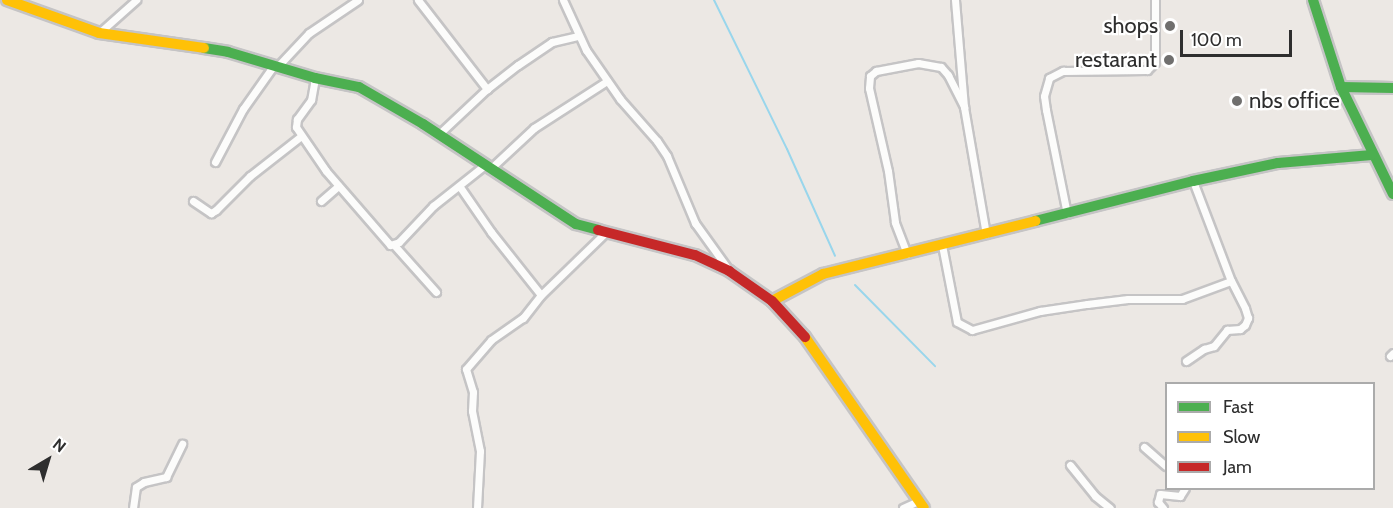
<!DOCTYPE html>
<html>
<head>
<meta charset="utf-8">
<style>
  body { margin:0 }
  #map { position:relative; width:1393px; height:508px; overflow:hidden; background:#ece8e4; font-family:Cabin,sans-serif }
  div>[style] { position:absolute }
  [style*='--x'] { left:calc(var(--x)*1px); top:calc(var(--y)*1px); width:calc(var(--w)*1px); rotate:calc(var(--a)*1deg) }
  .stream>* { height:2px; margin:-1px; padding:0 1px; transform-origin:1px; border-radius:1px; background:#99d6ec }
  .roads { filter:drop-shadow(2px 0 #c5c4c5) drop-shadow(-2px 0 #c5c4c5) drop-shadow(0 2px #c5c4c5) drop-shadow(0 -2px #c5c4c5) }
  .street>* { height:7px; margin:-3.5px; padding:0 3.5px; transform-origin:3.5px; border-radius:3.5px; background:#fcfcfb }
  .fast>* { height:10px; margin:-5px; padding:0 5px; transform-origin:5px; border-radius:5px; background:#4caf50 }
  .slow>* { height:10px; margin:-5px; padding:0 5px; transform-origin:5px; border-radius:5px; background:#ffc107 }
  .jam>* { height:10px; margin:-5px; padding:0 5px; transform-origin:5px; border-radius:5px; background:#c62828 }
  .dots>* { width:16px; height:16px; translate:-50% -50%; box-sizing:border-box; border:3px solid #fff; border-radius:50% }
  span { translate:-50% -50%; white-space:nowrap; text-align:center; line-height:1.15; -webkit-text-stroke:4.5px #fff; paint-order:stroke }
  .poi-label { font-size:22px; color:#2e2e2e }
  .right { translate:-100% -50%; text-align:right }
  .left { translate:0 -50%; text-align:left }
  .legend { position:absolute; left:1165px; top:382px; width:210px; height:108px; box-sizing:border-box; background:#fff; border:2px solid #ababab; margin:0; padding:8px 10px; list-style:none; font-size:18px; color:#2e2e2e }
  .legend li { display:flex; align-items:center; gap:12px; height:30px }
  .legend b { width:30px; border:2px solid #ababab }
  .north { position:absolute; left:18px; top:430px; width:60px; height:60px; -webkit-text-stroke:4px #fff; paint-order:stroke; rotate:38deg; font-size:16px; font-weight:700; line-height:24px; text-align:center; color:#2e2e2e }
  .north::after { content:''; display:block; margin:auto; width:21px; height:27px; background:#2e2e2e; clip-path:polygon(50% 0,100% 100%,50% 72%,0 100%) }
  .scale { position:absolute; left:1180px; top:30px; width:112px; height:27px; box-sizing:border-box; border:3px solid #2e2e2e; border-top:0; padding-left:8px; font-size:18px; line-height:21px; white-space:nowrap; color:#2e2e2e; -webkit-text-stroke:4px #fff; paint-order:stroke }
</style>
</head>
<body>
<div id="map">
  <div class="stream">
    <div style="--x:714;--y:0;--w:166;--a:63.9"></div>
    <div style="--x:787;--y:149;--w:117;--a:65.8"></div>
    <div style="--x:855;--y:285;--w:114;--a:45.4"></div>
  </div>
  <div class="roads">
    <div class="street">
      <div style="--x:418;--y:0;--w:113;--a:52.2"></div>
      <div style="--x:563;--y:0;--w:55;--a:65.3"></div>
      <div style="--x:586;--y:50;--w:60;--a:55.2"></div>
      <div style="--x:620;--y:99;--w:56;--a:48.6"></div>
      <div style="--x:657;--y:141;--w:18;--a:56"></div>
      <div style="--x:667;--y:156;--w:73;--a:67.3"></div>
      <div style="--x:695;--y:223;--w:57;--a:54.3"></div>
      <div style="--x:955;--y:0;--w:107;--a:85.2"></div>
      <div style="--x:964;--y:107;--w:129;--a:80.2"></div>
      <div style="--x:99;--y:33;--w:50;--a:-41.7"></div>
      <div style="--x:278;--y:66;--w:45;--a:-46.8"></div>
      <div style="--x:309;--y:33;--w:59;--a:-34"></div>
      <div style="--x:315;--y:78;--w:22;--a:100"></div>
      <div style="--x:311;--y:100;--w:24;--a:126"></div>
      <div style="--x:297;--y:119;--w:8;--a:97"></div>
      <div style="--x:296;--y:127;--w:53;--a:55.7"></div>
      <div style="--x:326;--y:171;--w:98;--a:49.1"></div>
      <div style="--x:390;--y:245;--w:9;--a:-18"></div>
      <div style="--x:399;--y:242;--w:50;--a:-46.6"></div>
      <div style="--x:433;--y:206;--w:66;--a:-38.3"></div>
      <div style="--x:439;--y:134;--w:66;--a:-43.2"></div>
      <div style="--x:487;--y:89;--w:39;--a:-38"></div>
      <div style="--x:518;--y:65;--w:41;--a:-34.1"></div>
      <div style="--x:552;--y:42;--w:26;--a:-13"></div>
      <div style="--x:215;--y:162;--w:60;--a:-62.2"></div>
      <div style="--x:243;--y:109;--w:54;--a:-54.8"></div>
      <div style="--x:490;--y:169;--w:60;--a:-43"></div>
      <div style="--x:534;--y:128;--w:87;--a:-32.8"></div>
      <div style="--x:460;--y:187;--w:55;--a:55.4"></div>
      <div style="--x:491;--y:232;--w:80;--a:51.6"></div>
      <div style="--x:193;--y:201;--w:22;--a:34"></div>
      <div style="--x:211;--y:213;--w:6;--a:-31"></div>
      <div style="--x:216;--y:210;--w:48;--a:-45"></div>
      <div style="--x:250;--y:176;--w:65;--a:-38.1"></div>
      <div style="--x:321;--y:201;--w:23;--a:-41"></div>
      <div style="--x:1067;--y:214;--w:106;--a:-101.4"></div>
      <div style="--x:1046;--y:110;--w:14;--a:-98"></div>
      <div style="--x:1044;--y:96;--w:19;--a:-74"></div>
      <div style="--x:1049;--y:78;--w:16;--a:-27"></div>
      <div style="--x:1063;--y:71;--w:84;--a:-0.7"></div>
      <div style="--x:1147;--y:70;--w:11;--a:-45"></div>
      <div style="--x:1155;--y:62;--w:62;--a:-90"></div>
      <div style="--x:394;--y:245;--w:63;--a:48.2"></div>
      <div style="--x:942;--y:245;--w:78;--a:79"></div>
      <div style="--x:957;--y:322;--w:17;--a:28"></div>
      <div style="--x:972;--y:330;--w:71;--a:-15.6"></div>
      <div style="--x:1040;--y:311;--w:48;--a:-8.5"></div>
      <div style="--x:1087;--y:304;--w:41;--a:-7"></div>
      <div style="--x:1128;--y:299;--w:54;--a:0"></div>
      <div style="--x:1182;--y:299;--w:52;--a:-20.2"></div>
      <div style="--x:1231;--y:281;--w:107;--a:-110.8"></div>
      <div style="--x:907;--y:254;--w:34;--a:-111"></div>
      <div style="--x:895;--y:222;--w:51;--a:-97.8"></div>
      <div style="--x:888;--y:171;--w:85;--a:-102.9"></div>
      <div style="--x:869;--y:88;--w:12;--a:-85"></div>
      <div style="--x:870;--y:76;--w:8;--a:-40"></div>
      <div style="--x:876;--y:71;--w:43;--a:-10.8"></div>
      <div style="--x:918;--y:63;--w:23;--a:10"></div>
      <div style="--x:941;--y:67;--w:11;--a:49"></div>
      <div style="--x:948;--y:75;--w:36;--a:63"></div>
      <div style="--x:1390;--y:356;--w:4;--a:-45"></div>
      <div style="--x:1186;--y:361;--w:22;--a:-34"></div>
      <div style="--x:1204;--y:349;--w:10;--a:-17"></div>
      <div style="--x:1214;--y:346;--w:21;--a:-51"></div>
      <div style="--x:1227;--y:330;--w:13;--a:-4"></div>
      <div style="--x:1240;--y:329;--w:6;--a:-39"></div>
      <div style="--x:1245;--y:325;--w:8;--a:-67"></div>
      <div style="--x:1248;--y:318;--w:10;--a:-107"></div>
      <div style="--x:1245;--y:308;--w:30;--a:-117"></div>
      <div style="--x:1144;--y:447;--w:29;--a:41"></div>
      <div style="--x:1070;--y:465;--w:40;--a:51"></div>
      <div style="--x:1095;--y:496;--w:19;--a:39"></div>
      <div style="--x:133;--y:508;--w:21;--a:-82"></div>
      <div style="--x:136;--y:487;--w:9;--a:-32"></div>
      <div style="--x:144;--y:482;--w:23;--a:-13"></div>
      <div style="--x:166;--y:477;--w:37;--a:-64"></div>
      <div style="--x:477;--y:508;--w:57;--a:-87"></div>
      <div style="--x:480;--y:451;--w:41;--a:-101.3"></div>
      <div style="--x:472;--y:411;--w:19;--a:-87"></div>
      <div style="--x:473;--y:392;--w:24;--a:-107"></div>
      <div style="--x:466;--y:369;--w:38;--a:-49"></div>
      <div style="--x:491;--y:340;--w:39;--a:-35"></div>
      <div style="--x:523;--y:318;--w:29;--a:-52"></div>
      <div style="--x:541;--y:295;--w:91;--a:-44.1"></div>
      <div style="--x:903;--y:508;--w:17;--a:-25"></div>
      <div style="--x:1163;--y:508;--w:8;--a:-130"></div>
      <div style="--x:1158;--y:502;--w:8;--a:-76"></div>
      <div style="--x:1160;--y:494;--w:20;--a:6"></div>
      <div style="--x:1180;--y:496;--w:9;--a:-58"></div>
    </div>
    <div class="fast">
      <div style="--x:1313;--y:0;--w:91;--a:72.2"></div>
      <div style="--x:1341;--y:87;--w:119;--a:64.1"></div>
      <div style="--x:204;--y:48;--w:24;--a:9"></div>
      <div style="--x:228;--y:52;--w:91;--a:16.6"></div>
      <div style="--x:315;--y:78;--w:45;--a:11.6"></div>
      <div style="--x:359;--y:87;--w:74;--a:30"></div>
      <div style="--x:423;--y:124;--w:183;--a:33.2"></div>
      <div style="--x:576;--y:224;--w:23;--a:15"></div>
      <div style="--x:1341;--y:87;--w:52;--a:1.1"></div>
      <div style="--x:1035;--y:221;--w:163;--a:-14.2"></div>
      <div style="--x:1193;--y:181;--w:87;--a:-12"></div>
      <div style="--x:1278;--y:163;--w:94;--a:-4.9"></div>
    </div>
    <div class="slow">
      <div style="--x:7;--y:0;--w:98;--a:19.7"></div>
      <div style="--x:99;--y:33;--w:106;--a:8.1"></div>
      <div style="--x:772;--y:301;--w:58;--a:-27.9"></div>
      <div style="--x:823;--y:274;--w:219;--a:-14"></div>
      <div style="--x:805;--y:337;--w:208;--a:55.2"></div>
    </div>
    <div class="jam">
      <div style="--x:598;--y:230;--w:100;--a:14.5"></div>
      <div style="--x:695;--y:255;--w:38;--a:25"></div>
      <div style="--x:729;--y:271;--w:52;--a:34.9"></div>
      <div style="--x:772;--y:301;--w:49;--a:47.5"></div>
    </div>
  </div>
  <div class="dots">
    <div style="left:1170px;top:26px;background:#706f6e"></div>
    <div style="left:1169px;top:60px;background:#706f6e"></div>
    <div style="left:1237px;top:101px;background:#706f6e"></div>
  </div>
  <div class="poi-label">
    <span class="right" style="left:1158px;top:26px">shops</span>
    <span class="right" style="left:1157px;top:60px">restarant</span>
    <span class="left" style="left:1249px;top:101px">nbs office</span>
  </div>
  <ul class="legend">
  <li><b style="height:8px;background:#4caf50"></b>Fast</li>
  <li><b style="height:8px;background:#ffc107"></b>Slow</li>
  <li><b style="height:8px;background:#c62828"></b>Jam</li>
  </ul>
  <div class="north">N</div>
  <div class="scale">100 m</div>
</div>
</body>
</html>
